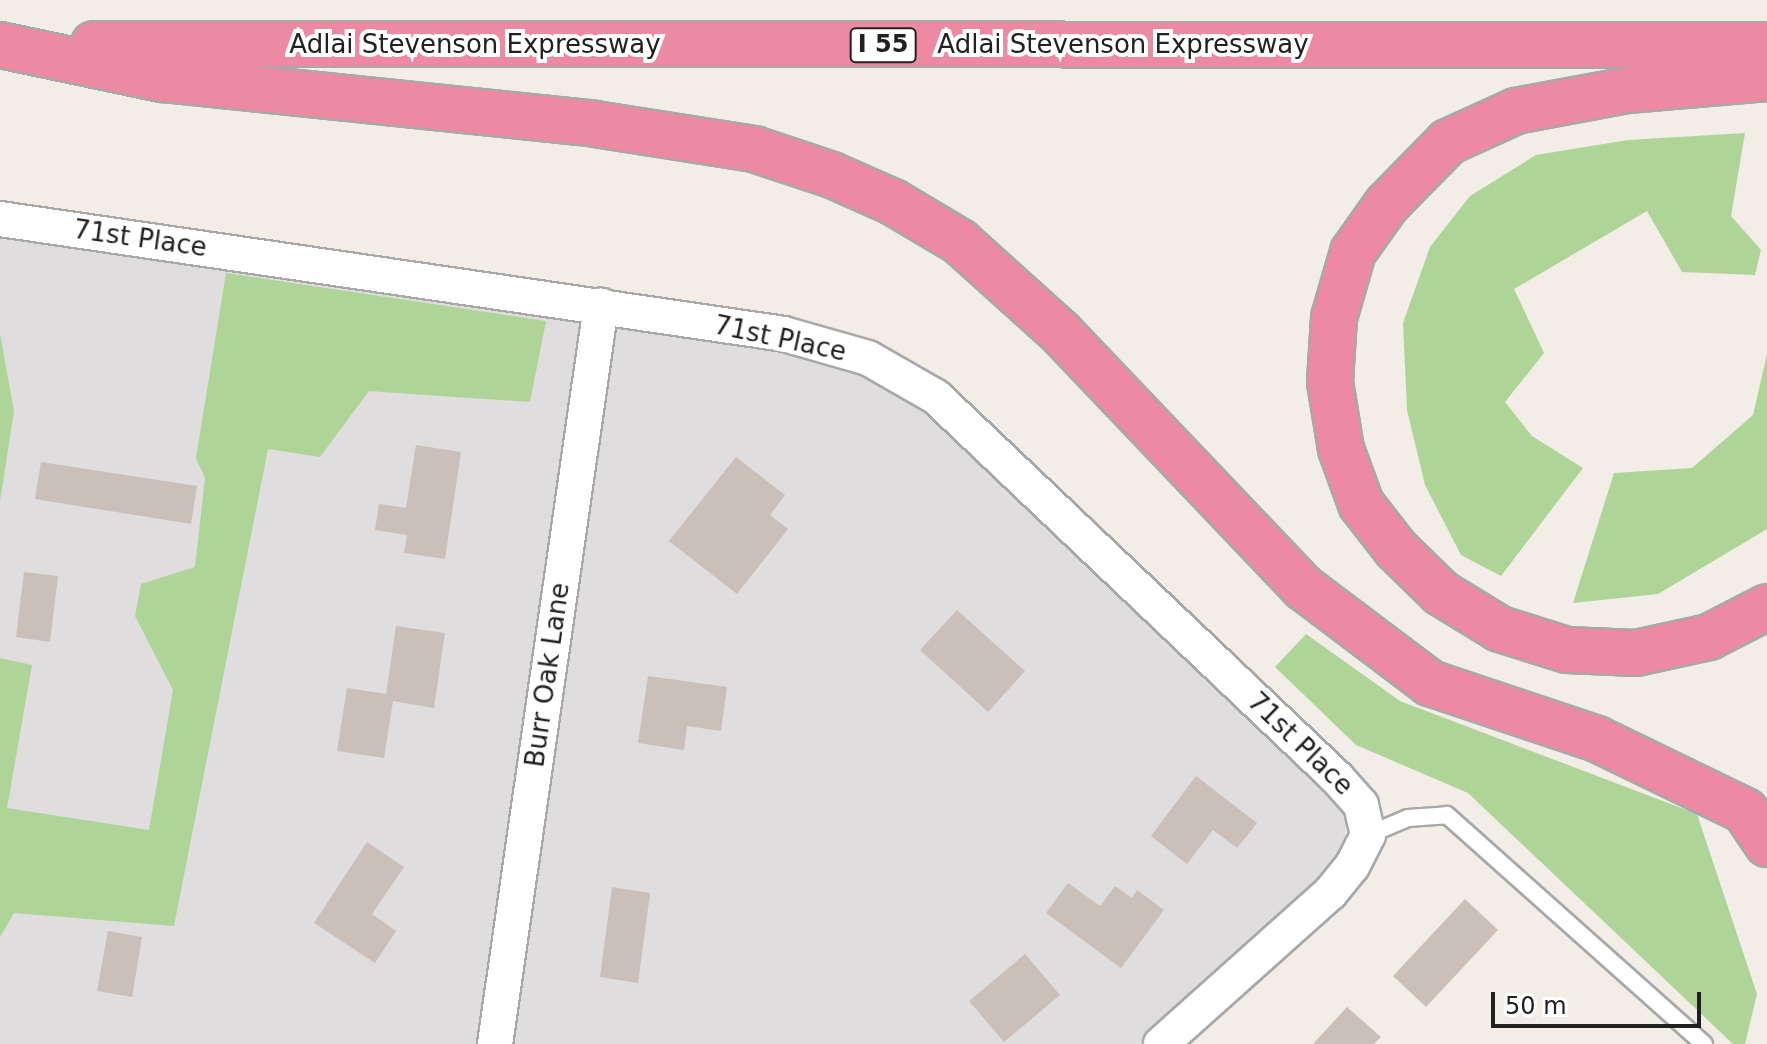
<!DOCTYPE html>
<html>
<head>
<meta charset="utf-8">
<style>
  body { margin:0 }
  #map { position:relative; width:1767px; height:1044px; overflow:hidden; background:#f2ede7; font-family:"DejaVu Sans",sans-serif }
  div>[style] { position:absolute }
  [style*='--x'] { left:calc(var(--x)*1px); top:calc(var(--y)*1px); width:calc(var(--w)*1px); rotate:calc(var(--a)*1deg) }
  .residential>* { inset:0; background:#dfddde }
  .forest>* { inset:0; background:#afd498 }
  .building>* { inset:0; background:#cabfb9 }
  .roads { filter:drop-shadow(2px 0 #a8a8a8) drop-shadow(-2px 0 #a8a8a8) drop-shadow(0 2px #a8a8a8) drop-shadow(0 -2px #a8a8a8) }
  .lane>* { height:16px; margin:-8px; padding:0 8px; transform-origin:8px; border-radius:8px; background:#fff }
  .street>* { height:34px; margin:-17px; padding:0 17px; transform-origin:17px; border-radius:17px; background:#fff }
  .highway>* { height:44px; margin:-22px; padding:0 22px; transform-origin:22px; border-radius:22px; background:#ee89a4 }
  span { translate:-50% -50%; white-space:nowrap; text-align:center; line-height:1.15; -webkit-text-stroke:8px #fff; paint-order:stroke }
  .shield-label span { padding:2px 6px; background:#fff; border:2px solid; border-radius:6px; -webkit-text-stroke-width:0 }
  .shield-label { font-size:24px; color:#212121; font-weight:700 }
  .street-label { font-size:26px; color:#212121 }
  .scale { position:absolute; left:1491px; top:992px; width:210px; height:36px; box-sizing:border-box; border:4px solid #212121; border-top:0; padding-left:10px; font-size:24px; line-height:28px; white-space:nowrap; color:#212121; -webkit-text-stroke:6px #fff; paint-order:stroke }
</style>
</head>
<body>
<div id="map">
  <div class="residential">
    <div style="clip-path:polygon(0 228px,786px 344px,878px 377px,958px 429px,1332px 793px,1347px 814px,1343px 853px,1324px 877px,1138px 1044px,0 1044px)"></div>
  </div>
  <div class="forest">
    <div style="clip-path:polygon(1745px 133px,1731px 216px,1761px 250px,1755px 275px,1682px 272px,1647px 211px,1514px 289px,1544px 353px,1505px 402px,1532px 436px,1583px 468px,1501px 576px,1461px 555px,1425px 485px,1407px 410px,1403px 323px,1430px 247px,1470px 196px,1536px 155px,1628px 140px)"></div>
    <div style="clip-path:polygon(226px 273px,546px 321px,530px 402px,369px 391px,320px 457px,268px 449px,174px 926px,14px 913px,0 937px,0 658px,32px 665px,7px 808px,149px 830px,173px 690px,135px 616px,141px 584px,195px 567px,205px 478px,196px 458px)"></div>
    <div style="clip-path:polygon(0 334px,14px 411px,0 501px)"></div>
    <div style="clip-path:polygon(1767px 354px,1767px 529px,1658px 594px,1573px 603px,1614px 473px,1692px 468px,1753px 415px)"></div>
    <div style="clip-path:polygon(1306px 634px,1400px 701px,1697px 814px,1757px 994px,1745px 1044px,1733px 1044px,1468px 793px,1356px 745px,1275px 667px)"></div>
  </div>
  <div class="building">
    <div style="clip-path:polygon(416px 445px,461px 452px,445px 559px,404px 553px,407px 535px,375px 530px,379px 504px,406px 508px)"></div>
    <div style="clip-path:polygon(736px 457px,785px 495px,770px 515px,788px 529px,737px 594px,669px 541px)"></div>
    <div style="clip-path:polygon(41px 462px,197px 486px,191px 524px,35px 499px)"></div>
    <div style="clip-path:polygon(24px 572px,58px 576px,50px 642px,16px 637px)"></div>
    <div style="clip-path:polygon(957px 610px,1025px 671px,988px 712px,920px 650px)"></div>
    <div style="clip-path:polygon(396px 626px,445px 633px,434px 708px,393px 701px,384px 758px,337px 751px,347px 688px,386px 694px)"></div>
    <div style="clip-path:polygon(648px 676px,727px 687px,721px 731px,687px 726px,684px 750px,638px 743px)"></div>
    <div style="clip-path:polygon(1196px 776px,1257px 823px,1237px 848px,1213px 830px,1187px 864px,1151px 836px)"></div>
    <div style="clip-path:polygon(367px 842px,404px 867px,372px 914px,396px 931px,375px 963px,314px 923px)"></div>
    <div style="clip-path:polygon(1068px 883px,1100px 906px,1115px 886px,1132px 898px,1137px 890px,1164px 910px,1121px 968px,1046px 913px)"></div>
    <div style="clip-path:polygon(612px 887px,650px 893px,638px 983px,600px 977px)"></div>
    <div style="clip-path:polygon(1465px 899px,1498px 930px,1426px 1007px,1393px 976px)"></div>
    <div style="clip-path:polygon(108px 931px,142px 937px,132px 997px,97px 991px)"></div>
    <div style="clip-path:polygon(1025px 954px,1060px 995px,1004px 1042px,969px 1001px)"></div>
    <div style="clip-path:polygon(1347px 1007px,1381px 1037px,1374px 1044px,1313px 1044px)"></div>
  </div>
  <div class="roads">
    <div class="lane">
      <div style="--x:1368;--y:835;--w:43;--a:-23"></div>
      <div style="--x:1408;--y:818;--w:39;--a:-4"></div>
      <div style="--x:1447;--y:815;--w:344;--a:41.7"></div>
    </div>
    <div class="street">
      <div style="--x:0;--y:219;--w:792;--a:8.34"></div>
      <div style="--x:784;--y:334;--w:87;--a:15.9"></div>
      <div style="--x:868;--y:358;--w:78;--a:29.8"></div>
      <div style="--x:936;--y:397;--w:553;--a:43.53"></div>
      <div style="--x:1337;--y:778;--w:36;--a:48"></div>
      <div style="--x:1361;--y:805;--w:31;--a:77"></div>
      <div style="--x:1368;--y:835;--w:35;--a:117"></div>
      <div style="--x:1352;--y:866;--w:35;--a:129"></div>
      <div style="--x:1330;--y:893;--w:227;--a:138.2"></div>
      <div style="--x:495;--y:1044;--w:746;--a:-81.83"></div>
    </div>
    <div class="highway">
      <div style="--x:94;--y:44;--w:1673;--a:0.03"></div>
      <div style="--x:0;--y:45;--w:166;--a:11.9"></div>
      <div style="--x:162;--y:79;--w:435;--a:5.9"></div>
      <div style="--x:595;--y:124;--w:161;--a:8.9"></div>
      <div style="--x:754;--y:149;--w:82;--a:18.4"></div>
      <div style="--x:832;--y:175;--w:67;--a:23.9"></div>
      <div style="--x:893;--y:202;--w:78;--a:30.8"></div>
      <div style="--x:960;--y:242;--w:136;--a:42"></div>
      <div style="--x:1061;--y:333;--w:352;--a:46.4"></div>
      <div style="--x:1304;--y:588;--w:158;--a:37"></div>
      <div style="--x:1430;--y:683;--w:176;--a:18.5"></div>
      <div style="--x:1597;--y:739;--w:165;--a:25.9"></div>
      <div style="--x:1745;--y:811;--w:40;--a:56"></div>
      <div style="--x:1767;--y:78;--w:140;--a:175.1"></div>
      <div style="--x:1628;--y:90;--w:114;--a:169.4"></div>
      <div style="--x:1516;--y:111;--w:75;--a:155.5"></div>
      <div style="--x:1448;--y:142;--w:87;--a:134.5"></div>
      <div style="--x:1387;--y:204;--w:59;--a:125.3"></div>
      <div style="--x:1353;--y:252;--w:69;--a:106.1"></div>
      <div style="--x:1334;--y:318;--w:64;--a:93.6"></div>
      <div style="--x:1330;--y:382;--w:68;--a:80.7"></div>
      <div style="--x:1341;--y:449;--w:59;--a:70"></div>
      <div style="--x:1361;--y:504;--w:57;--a:52.1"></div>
      <div style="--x:1396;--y:549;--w:63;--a:44.4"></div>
      <div style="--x:1441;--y:593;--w:69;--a:31.4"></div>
      <div style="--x:1500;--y:629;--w:70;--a:17.4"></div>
      <div style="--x:1567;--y:650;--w:69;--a:2.5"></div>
      <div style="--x:1636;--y:653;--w:75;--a:-12.4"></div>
      <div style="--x:1709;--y:637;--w:65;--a:-27.3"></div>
    </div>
  </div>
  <div class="shield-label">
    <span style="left:883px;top:45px">I 55</span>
  </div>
  <div class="street-label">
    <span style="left:475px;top:45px">Adlai Stevenson Expressway</span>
    <span style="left:1123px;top:45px">Adlai Stevenson Expressway</span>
    <span style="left:140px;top:239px;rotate:8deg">71st Place</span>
    <span style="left:780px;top:339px;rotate:12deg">71st Place</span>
    <span style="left:548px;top:675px;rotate:-82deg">Burr Oak Lane</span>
    <span style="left:1300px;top:744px;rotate:44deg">71st Place</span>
  </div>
  <div class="scale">50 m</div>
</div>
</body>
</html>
